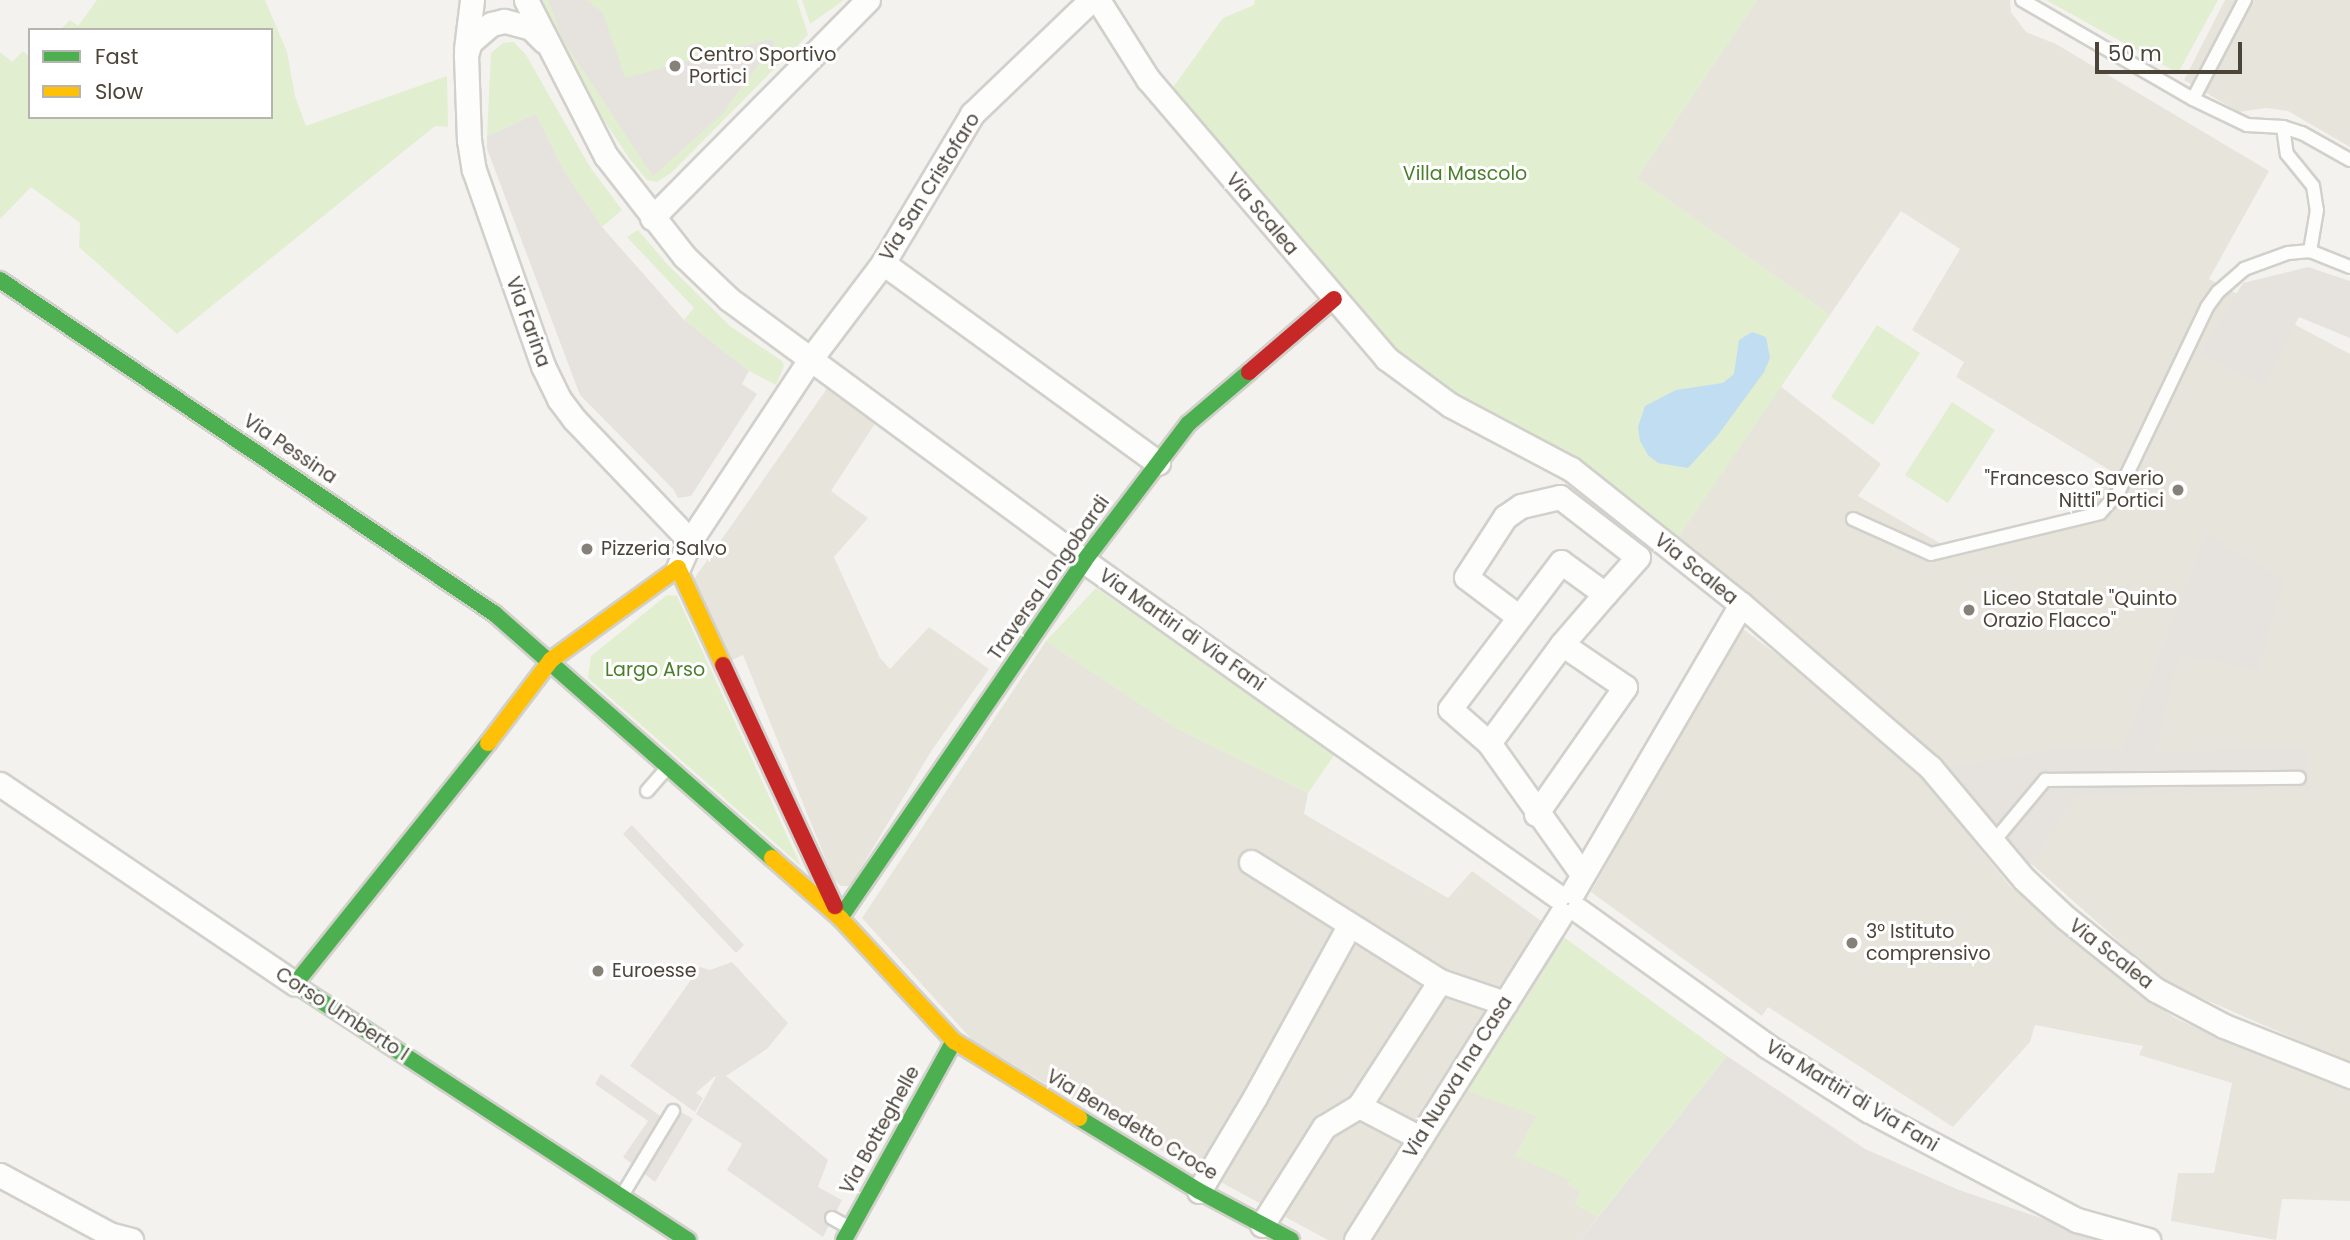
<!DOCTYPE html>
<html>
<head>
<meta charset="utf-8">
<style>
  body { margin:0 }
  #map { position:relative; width:2350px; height:1240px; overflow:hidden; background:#f4f2ee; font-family:Poppins,sans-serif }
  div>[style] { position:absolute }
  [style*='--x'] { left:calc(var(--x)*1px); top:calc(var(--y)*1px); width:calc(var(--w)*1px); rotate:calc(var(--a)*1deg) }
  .residential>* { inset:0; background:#e7e4dc }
  .industrial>* { inset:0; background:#e6e2de }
  .green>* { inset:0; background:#e1eecf }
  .parking>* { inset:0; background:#e6e3df }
  .water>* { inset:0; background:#c0ddf1 }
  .roads { filter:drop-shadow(2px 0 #d2d0cb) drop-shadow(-2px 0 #d2d0cb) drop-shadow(0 2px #d2d0cb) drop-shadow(0 -2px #d2d0cb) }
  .lane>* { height:12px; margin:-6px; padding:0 6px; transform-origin:6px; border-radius:6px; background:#fdfdfc }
  .street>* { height:23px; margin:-11.5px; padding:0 11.5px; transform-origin:11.5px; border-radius:11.5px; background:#fdfdfc }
  .fast>* { height:16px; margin:-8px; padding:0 8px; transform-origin:8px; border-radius:8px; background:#4caf50 }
  .slow>* { height:16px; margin:-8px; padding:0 8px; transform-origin:8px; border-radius:8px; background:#ffc107 }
  .jam>* { height:16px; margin:-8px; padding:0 8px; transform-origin:8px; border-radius:8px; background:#c62828 }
  .dots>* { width:19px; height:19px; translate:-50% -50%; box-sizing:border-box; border:4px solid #fff; border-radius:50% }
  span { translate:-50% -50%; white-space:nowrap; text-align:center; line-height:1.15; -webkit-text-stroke:6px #fff; paint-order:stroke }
  .poi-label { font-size:19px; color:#4b4439 }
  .left { translate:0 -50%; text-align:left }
  .right { translate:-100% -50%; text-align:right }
  .park-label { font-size:19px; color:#4a7f2a }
  .street-label { font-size:19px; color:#4b4439 }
  .legend { position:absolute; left:28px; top:28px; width:245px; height:91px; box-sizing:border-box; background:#fff; border:2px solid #b7b4b0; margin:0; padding:9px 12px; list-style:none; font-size:21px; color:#4b4439 }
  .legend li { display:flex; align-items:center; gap:14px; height:35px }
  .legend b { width:35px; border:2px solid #b7b4b0 }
  .scale { position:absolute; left:2095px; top:42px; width:147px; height:32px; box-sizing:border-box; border:4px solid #4b4439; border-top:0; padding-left:9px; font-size:21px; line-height:24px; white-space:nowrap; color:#4b4439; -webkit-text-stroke:5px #fff; paint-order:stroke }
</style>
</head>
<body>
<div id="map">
  <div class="residential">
    <div style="clip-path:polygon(1757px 0,2010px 0,2011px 12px,2026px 32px,2056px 44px,2269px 171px,2209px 279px,2350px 354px,2350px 1063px,2165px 982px,2028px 861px,1934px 757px,1773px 616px,1675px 542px,1780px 386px,1881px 464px,1858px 496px,1943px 545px,2075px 511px,2092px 501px,2111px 471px,1956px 377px,1964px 362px,1912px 330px,1960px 249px,1901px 211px,1830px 315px,1637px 178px)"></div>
    <div style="clip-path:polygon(2225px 0,2350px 0,2350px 147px,2288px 111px,2266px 108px,2239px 112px,2184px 80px)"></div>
    <div style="clip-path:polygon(828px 387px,876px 422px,831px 491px,868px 518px,834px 557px,880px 658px,890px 669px,929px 627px,989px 669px,932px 750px,850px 886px,841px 886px,834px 880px,743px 655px,732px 660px,694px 579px)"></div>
    <div style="clip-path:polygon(1739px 626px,1863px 719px,1923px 773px,1948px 810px,2011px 887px,2137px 992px,2175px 1018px,2227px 1042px,2350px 1090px,2350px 1201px,2282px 1199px,2276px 1240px,2171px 1221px,2178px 1173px,2214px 1173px,2232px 1083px,2139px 1055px,2143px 1046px,2035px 1025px,2030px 1042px,1953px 1127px,1768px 1007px,1762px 1016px,1591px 892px)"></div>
    <div style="clip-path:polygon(1046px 641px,1178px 729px,1308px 793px,1304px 814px,1448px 898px,1472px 871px,1565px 938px,1469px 1090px,1536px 1116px,1571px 1180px,1568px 1184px,1581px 1192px,1575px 1204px,1598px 1217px,1580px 1240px,1328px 1240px,1137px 1137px,973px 1041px,862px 918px)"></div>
  </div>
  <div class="industrial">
    <div style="clip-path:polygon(1727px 1056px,1865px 1149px,1959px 1190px,2105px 1240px,1580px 1240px)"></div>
  </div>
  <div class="green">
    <div style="clip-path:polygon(97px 0,265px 0,287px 52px,295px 96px,306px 126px,447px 76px,448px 127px,435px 126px,177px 334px,79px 247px,80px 223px,31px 187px,0 219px,0 52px,12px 62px,23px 51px,30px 57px,30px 117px,271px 117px,271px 30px,60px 30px,70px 20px,78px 26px)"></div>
    <div style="clip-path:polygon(540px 0,797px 0,808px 35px,671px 173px,657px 182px,647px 180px,629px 158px,588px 96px)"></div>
    <div style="clip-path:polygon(802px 0,844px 0,810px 24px)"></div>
    <div style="clip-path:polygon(1255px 0,1757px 0,1637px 178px,1830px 315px,1675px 542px,1387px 351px,1169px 93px,1223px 18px,1254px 5px)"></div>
    <div style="clip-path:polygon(2046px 0,2218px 0,2178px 73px)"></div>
    <div style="clip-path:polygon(514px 42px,526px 55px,590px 167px,622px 210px,602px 227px,563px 169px,536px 114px,487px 136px,491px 53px,503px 43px)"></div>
    <div style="clip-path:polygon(638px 230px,668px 265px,730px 326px,782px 361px,784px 366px,776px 385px,749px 371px,684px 320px,694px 308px,627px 237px)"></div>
    <div style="clip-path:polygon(1877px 325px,1920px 353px,1873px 425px,1831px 397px)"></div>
    <div style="clip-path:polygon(1952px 402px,1995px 430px,1948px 503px,1905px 475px)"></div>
    <div style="clip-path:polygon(1096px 588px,1335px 754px,1308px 793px,1178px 729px,1046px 641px)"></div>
    <div style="clip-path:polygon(667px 595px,677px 596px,801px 866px,588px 678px,591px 656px)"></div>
    <div style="clip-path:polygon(1565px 938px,1727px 1056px,1598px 1217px,1575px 1204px,1581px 1192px,1568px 1184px,1570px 1180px,1515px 1156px,1536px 1116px,1468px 1091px)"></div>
  </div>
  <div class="parking">
    <div style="clip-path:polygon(548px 0,587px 0,603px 13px,625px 78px,771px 39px,775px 42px,722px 114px,653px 176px,563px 40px)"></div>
    <div style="clip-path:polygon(536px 114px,563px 169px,602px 227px,684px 320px,749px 371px,742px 384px,757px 394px,691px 496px,678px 498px,673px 489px,580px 395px,487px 149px,487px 136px)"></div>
    <div style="clip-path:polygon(2308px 267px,2350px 281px,2350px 338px,2299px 317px,2264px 386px,2199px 355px,2243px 283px)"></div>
    <div style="clip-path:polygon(2206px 534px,2284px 579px,2258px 671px,2179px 654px,2156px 752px,2306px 748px,2310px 789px,2075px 797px,2025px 872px,1939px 769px,2059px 748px,2122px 750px)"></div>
    <div style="clip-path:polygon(632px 825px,744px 945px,736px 953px,623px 834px)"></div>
    <div style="clip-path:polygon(732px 962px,788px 1023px,767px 1049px,726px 1076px,828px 1160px,818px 1187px,842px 1200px,823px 1237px,727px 1170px,742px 1144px,696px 1114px,716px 1077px,726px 1075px,714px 1077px,696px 1093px,703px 1098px,695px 1112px,630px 1066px,700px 967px,710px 970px)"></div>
    <div style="clip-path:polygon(601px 1074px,673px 1125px,681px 1112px,693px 1119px,655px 1182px,623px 1157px,648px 1121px,595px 1084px)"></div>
  </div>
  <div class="water">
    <div style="clip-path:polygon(1752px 332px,1766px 337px,1770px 358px,1764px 372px,1718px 435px,1688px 468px,1658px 463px,1648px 455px,1640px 441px,1638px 427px,1645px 406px,1676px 390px,1723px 383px,1734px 374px,1739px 340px)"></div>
  </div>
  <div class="roads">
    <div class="lane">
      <div style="--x:2022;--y:0;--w:198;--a:30.1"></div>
      <div style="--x:2193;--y:99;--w:60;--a:25.7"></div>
      <div style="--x:2247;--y:125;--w:36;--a:3"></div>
      <div style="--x:2283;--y:127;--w:20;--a:18"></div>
      <div style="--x:2302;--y:133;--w:55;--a:29.4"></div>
      <div style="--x:2193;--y:99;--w:112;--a:-62.3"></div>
      <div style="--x:2283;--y:127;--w:27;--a:82"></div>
      <div style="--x:2287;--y:154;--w:41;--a:50.9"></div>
      <div style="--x:2313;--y:186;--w:24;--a:81"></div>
      <div style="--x:2317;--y:210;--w:42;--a:99.7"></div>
      <div style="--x:1853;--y:519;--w:85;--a:24.2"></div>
      <div style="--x:1931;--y:554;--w:174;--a:-13.6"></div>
      <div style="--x:2100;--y:513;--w:27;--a:-48"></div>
      <div style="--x:2118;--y:493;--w:206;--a:-64.4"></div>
      <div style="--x:2207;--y:307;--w:19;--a:-54"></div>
      <div style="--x:2218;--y:292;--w:35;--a:-41"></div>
      <div style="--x:2244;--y:269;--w:47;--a:-20"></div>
      <div style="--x:2288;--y:253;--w:22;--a:-5"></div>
      <div style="--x:2310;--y:251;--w:43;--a:21.8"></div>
      <div style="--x:647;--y:791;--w:29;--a:-49"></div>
      <div style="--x:1994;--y:841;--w:80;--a:-50.1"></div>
      <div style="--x:2045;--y:780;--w:254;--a:-0.5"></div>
      <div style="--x:623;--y:1194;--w:97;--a:-58.9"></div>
      <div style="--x:832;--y:1218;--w:21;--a:29"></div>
    </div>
    <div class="street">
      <div style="--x:526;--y:0;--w:175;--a:62.9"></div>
      <div style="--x:606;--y:156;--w:127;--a:52"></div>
      <div style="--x:684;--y:256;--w:62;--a:43.7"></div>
      <div style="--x:729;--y:299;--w:441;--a:36.4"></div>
      <div style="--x:1084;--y:561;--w:580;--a:35.31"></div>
      <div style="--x:1098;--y:0;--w:93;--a:57.7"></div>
      <div style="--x:1148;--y:79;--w:367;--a:49.5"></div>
      <div style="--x:1386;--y:358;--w:79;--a:36.3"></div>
      <div style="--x:1450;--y:405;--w:137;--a:27.9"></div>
      <div style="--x:1571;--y:469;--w:217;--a:38.5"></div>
      <div style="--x:1741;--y:604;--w:250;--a:40.8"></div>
      <div style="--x:1930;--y:767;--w:146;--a:50"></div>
      <div style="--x:2024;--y:879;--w:57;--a:42.9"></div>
      <div style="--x:2066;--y:918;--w:115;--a:38.7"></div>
      <div style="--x:2156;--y:990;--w:77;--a:27.9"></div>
      <div style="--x:2224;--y:1026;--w:136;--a:21.6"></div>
      <div style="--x:544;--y:41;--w:18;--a:-135"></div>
      <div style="--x:531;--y:28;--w:28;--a:-165"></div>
      <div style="--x:504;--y:21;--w:13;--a:167"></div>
      <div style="--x:491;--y:24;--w:28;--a:139"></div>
      <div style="--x:470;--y:42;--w:14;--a:107"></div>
      <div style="--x:466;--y:55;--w:85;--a:88"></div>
      <div style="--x:469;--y:140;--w:30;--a:81"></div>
      <div style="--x:474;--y:170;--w:208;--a:70.6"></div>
      <div style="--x:543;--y:366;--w:37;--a:64"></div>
      <div style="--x:559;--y:399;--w:25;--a:53"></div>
      <div style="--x:574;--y:419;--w:168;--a:46.4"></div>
      <div style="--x:466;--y:49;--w:49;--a:-83"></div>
      <div style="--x:652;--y:218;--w:307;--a:-45.3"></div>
      <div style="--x:883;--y:263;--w:340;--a:36"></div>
      <div style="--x:678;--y:568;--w:30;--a:-66"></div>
      <div style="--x:690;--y:541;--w:221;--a:-56.5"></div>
      <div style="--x:812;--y:357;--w:118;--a:-52.9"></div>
      <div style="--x:883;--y:263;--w:174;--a:-59.1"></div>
      <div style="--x:972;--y:114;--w:165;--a:-43.8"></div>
      <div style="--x:1519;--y:617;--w:66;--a:-143"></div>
      <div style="--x:1466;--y:577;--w:72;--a:-57"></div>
      <div style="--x:1505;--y:517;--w:19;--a:-35"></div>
      <div style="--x:1521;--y:506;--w:40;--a:-13"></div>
      <div style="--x:1560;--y:497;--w:98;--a:37.6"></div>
      <div style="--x:1638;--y:557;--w:50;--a:131.7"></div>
      <div style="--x:1489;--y:743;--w:123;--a:-53.6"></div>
      <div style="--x:1562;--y:644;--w:66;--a:-49.3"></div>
      <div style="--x:1605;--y:594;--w:54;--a:-144"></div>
      <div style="--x:1561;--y:562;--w:184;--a:127.1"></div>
      <div style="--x:1450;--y:709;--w:52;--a:41.1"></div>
      <div style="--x:1489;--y:743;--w:161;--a:54.6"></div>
      <div style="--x:0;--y:784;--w:356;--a:34.1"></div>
      <div style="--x:1536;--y:814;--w:155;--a:-55"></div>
      <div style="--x:1625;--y:687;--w:76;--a:-145.7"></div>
      <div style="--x:1251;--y:862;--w:223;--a:32.2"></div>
      <div style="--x:1440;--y:981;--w:69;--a:18.7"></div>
      <div style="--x:1573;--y:892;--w:333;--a:-59.7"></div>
      <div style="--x:1578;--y:910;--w:233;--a:35.7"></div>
      <div style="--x:1767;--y:1046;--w:120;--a:32.4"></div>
      <div style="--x:1868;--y:1110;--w:236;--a:27.8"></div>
      <div style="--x:2077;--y:1220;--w:74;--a:15.7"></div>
      <div style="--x:1359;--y:1106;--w:69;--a:27.7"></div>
      <div style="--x:0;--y:1175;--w:124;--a:28.4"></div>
      <div style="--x:109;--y:1234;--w:23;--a:15"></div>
      <div style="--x:1199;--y:1191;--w:109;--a:-59.2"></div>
      <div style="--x:1255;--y:1097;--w:195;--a:-61.2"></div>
      <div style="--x:1262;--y:1225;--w:116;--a:-57.7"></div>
      <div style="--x:1324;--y:1127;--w:41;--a:-31"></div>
      <div style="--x:1359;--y:1106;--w:149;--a:-57.1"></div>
      <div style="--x:1356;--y:1240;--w:385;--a:-57.8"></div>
    </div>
    <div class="fast">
      <div style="--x:0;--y:280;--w:597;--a:34.01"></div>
      <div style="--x:495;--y:614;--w:369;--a:41.4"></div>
      <div style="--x:488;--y:743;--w:309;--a:128.7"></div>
      <div style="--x:295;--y:984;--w:469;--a:33.1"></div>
      <div style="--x:840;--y:918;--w:432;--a:-55.6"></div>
      <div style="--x:1084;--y:561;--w:172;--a:-52.8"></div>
      <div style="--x:1188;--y:424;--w:80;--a:-40.4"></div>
      <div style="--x:1079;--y:1118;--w:140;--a:31.3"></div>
      <div style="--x:1199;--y:1191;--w:104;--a:28"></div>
      <div style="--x:844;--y:1240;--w:227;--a:-61.1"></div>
    </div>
    <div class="slow">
      <div style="--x:488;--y:743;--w:104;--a:-52.8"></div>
      <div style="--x:551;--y:660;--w:157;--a:-35.9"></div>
      <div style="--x:678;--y:568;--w:107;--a:65.1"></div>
      <div style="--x:772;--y:858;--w:91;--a:41.4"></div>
      <div style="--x:840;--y:918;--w:168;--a:47.2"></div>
      <div style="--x:954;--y:1041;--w:147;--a:31.6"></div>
    </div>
    <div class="jam">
      <div style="--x:1249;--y:372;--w:112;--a:-40.7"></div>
      <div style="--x:723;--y:665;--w:266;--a:65.1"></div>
    </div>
  </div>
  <div class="dots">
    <div style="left:675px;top:66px;background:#868178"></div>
    <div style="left:2178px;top:490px;background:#868178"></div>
    <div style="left:587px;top:549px;background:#868178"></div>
    <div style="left:1969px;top:610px;background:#868178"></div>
    <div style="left:1852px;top:943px;background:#868178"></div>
    <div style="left:598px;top:971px;background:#868178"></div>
  </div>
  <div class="poi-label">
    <span class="left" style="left:689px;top:66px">Centro Sportivo<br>Portici</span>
    <span class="right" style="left:2164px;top:490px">"Francesco Saverio<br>Nitti" Portici</span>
    <span class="left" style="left:601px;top:549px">Pizzeria Salvo</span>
    <span class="left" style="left:1983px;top:610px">Liceo Statale "Quinto<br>Orazio Flacco"</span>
    <span class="left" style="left:1866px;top:943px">3° Istituto<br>comprensivo</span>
    <span class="left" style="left:612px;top:971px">Euroesse</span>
  </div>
  <div class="park-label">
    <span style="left:1465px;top:174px">Villa Mascolo</span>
    <span style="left:655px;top:670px">Largo Arso</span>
  </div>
  <div class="street-label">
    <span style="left:930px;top:187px;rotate:-58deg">Via San Cristofaro</span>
    <span style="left:1262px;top:214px;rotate:50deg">Via Scalea</span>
    <span style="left:528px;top:322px;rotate:70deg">Via Farina</span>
    <span style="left:290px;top:449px;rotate:34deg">Via Pessina</span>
    <span style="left:1696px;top:569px;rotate:39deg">Via Scalea</span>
    <span style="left:1049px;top:578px;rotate:-55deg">Traversa Longobardi</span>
    <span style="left:1182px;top:630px;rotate:35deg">Via Martiri di Via Fani</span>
    <span style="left:2111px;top:954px;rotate:38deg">Via Scalea</span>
    <span style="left:342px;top:1014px;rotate:33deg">Corso Umberto I</span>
    <span style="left:1458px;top:1077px;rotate:-58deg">Via Nuova Ina Casa</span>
    <span style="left:1852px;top:1096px;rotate:31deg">Via Martiri di Via Fani</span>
    <span style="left:1132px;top:1125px;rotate:31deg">Via Benedetto Croce</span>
    <span style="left:880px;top:1130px;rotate:-61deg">Via Botteghelle</span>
  </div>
  <ul class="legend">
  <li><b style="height:9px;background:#4caf50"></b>Fast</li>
  <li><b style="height:9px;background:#ffc107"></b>Slow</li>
  </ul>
  <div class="scale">50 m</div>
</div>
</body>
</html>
